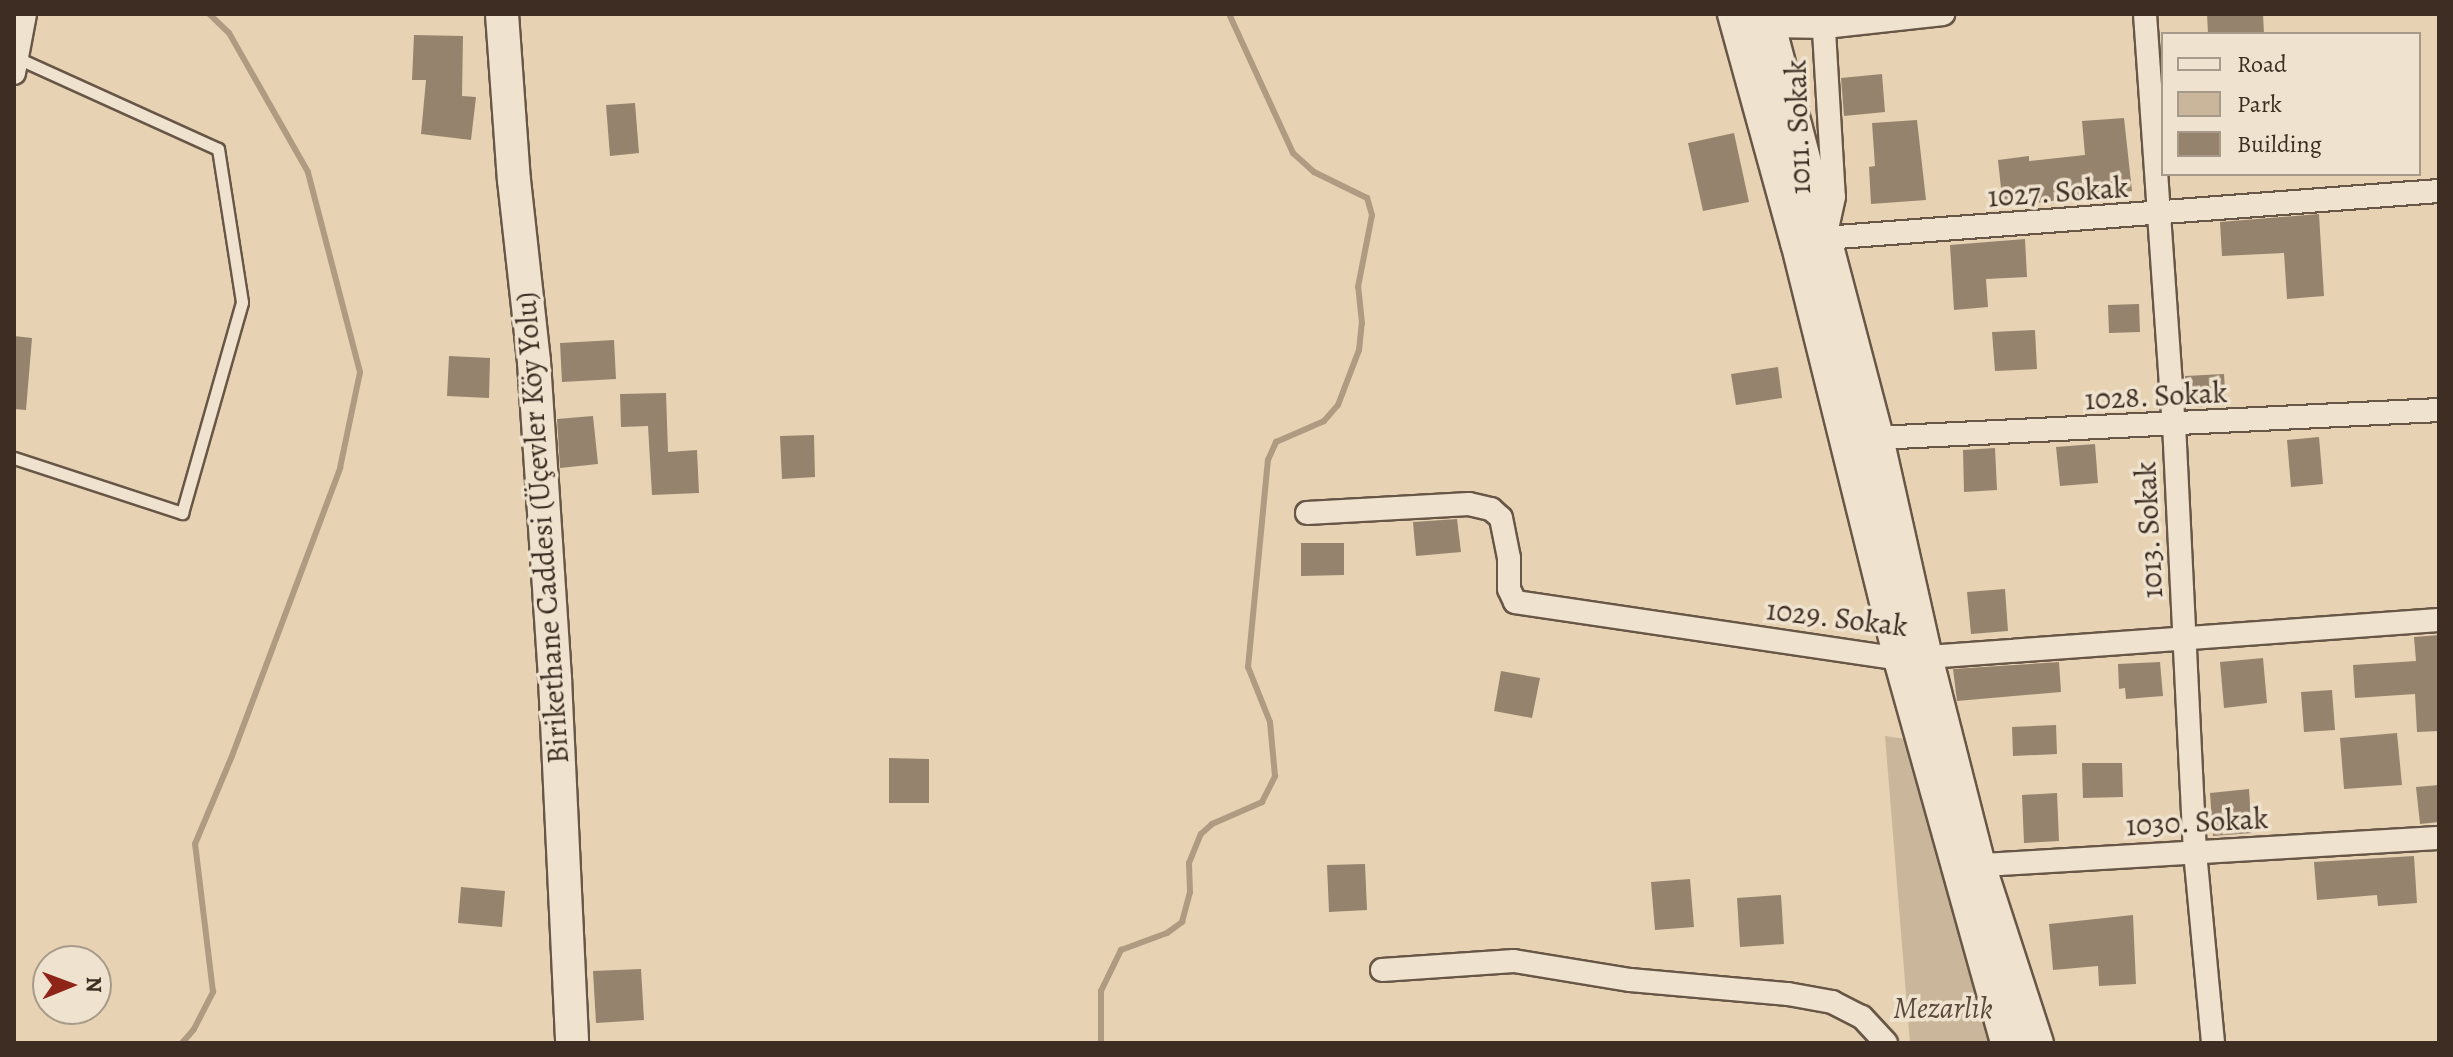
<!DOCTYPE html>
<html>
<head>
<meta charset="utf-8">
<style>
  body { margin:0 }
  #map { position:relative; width:2453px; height:1057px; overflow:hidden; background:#e7d3b3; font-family:Alegreya,serif }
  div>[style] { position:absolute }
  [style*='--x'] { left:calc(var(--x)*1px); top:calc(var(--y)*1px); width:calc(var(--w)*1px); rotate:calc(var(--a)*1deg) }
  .green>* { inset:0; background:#cab79b }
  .stream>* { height:6px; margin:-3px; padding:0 3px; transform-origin:3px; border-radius:3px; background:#ae9b82 }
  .building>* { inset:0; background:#96836e }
  .roads { filter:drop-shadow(2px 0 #685647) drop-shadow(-2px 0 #685647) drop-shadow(0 2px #685647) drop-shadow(0 -2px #685647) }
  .lane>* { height:11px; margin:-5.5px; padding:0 5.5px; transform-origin:5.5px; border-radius:5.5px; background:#efe2ce }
  .street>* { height:22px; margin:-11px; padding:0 11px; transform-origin:11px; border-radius:11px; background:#efe2ce }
  .secondary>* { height:32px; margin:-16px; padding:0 16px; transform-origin:16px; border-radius:16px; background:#efe2ce }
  span { translate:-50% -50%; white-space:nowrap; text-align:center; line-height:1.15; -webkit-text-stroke:7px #efe2ce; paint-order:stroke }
  .street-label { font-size:30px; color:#3e2d23 }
  .park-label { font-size:30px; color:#5a493b; font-style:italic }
  .frame { position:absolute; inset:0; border:16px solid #3e2d23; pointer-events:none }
  .legend { position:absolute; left:2161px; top:32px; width:260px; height:144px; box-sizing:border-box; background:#efe2ce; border:2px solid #a89a8a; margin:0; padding:10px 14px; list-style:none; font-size:24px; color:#3e2d23 }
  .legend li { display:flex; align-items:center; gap:16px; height:40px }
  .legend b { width:40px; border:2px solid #a89a8a }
  .north { position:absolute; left:32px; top:945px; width:80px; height:80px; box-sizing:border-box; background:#efe2ce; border:2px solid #a89a8a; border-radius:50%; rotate:89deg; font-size:22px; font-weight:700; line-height:32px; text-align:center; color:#3e2d23 }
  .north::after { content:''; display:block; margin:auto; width:28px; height:36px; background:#8f2418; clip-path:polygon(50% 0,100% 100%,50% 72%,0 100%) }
</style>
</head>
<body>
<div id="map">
  <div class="green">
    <div style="clip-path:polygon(1885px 736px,1906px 739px,1989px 1043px,1910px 1043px)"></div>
  </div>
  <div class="stream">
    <div style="--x:182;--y:1043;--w:18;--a:-49"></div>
    <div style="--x:194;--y:1029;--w:42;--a:-62.8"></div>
    <div style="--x:213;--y:992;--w:149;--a:-96.9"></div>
    <div style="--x:195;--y:844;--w:95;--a:-67.2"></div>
    <div style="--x:232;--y:756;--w:308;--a:-69.4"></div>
    <div style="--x:340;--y:468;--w:98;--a:-78.2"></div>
    <div style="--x:360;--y:372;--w:207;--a:-104.6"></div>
    <div style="--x:308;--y:172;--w:160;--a:-119.6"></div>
    <div style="--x:229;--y:33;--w:28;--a:-136"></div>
    <div style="--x:1101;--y:1043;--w:52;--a:-90"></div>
    <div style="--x:1101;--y:991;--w:46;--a:-64"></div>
    <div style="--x:1121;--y:950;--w:49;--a:-20.3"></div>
    <div style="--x:1167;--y:933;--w:19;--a:-36"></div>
    <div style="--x:1182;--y:922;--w:31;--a:-75"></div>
    <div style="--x:1190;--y:892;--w:29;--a:-92"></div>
    <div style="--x:1189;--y:863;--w:31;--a:-68"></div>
    <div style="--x:1201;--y:834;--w:15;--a:-42"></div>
    <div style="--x:1212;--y:824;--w:55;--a:-23.7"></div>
    <div style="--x:1262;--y:802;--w:29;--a:-63"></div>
    <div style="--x:1275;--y:776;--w:54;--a:-95.3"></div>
    <div style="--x:1270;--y:722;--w:59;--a:-111.8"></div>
    <div style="--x:1248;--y:667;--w:208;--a:-84.5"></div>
    <div style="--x:1268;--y:460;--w:20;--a:-66"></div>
    <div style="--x:1276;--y:442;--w:52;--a:-23.6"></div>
    <div style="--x:1324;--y:421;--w:21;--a:-49"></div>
    <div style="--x:1338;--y:405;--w:59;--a:-69.1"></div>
    <div style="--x:1359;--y:350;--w:27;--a:-84"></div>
    <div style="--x:1362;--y:323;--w:36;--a:-96"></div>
    <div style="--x:1358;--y:287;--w:73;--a:-79"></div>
    <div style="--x:1372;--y:215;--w:18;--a:-106"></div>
    <div style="--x:1367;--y:198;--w:59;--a:-153.9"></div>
    <div style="--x:1314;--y:172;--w:28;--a:-138"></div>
    <div style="--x:1293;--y:153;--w:153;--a:-114.7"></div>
  </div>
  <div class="building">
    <div style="clip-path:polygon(2207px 14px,2263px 14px,2264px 34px,2208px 34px)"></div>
    <div style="clip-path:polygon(414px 35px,463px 36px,462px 96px,476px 97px,471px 140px,421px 134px,426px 80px,412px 80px)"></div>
    <div style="clip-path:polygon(1882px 74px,1885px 112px,1844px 116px,1841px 78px)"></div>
    <div style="clip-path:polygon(635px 103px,639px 153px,610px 156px,606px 105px)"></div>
    <div style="clip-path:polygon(2124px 118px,2132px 191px,2003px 207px,1998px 160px,2029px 156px,2029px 161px,2085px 155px,2082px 121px)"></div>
    <div style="clip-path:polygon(1917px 120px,1926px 200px,1871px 204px,1869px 167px,1875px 166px,1872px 123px)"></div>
    <div style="clip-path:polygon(1734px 133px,1749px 202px,1703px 211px,1688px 143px)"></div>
    <div style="clip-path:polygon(2319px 214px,2324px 296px,2287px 299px,2284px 253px,2222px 256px,2220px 222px)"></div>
    <div style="clip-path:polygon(2025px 239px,2027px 277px,1986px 279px,1988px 307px,1954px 310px,1950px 245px)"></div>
    <div style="clip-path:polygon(2139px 304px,2140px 332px,2109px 333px,2108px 305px)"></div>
    <div style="clip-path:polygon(2035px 330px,2037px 369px,1995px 371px,1992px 332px)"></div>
    <div style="clip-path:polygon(14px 336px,32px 338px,26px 410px,14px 409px)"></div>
    <div style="clip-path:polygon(614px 340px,616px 379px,562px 382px,560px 343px)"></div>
    <div style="clip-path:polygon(449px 356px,490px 358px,489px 398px,447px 396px)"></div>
    <div style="clip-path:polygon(1778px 367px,1782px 398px,1736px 405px,1731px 374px)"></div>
    <div style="clip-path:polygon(2224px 374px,2226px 405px,2187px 407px,2185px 376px)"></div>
    <div style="clip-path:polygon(666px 393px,668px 452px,697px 450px,699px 493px,652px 495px,648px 426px,621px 427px,620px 394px)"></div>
    <div style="clip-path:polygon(593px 416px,598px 464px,560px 468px,557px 419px)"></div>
    <div style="clip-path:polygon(814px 435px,815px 477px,782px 479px,780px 436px)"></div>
    <div style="clip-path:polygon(2319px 437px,2323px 484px,2291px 487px,2287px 440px)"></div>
    <div style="clip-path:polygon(2095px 444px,2098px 483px,2060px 486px,2056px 447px)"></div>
    <div style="clip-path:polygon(1995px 448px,1997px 490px,1964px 492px,1963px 450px)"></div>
    <div style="clip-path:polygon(1457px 519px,1461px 552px,1416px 556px,1413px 522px)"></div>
    <div style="clip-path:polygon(1301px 543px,1344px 543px,1344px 575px,1301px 576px)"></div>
    <div style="clip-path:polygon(2005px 589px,2008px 631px,1971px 634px,1967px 592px)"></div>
    <div style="clip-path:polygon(2439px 635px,2439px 731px,2417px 732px,2415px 694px,2355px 698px,2353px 665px,2416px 661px,2414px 637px)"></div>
    <div style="clip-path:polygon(2263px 658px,2267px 703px,2224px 708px,2220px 662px)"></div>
    <div style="clip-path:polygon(2059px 662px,2061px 692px,1957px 701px,1953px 669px)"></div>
    <div style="clip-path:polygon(2160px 662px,2163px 696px,2126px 699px,2125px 688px,2119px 689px,2118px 664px)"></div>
    <div style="clip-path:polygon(1501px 671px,1540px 678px,1532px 718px,1494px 711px)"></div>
    <div style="clip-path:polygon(2332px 690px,2335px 730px,2304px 732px,2301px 692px)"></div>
    <div style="clip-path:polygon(2056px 725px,2057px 754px,2013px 756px,2012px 727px)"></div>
    <div style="clip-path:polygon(2397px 733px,2402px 785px,2344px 789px,2340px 738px)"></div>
    <div style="clip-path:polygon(889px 758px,929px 759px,929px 803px,889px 803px)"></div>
    <div style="clip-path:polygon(2082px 763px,2122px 763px,2123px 797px,2083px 798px)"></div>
    <div style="clip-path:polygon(2439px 785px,2439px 822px,2420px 824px,2416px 787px)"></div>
    <div style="clip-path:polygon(2249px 789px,2252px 833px,2213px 836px,2210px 793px)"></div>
    <div style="clip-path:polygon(2057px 793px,2059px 841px,2024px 843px,2022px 795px)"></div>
    <div style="clip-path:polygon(2414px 856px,2417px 903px,2378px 906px,2377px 895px,2317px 900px,2314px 862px)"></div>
    <div style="clip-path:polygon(1365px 864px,1367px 910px,1329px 912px,1327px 865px)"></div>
    <div style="clip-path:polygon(1690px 879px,1694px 927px,1655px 930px,1651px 882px)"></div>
    <div style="clip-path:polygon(461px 887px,505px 891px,502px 927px,458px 923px)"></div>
    <div style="clip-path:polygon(1781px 895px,1784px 944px,1740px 947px,1737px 898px)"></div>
    <div style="clip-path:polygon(2133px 915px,2136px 984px,2099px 986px,2098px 966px,2053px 970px,2049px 924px)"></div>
    <div style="clip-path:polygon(641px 969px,644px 1020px,596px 1023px,593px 971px)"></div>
  </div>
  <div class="roads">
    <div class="lane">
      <div style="--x:14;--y:458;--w:177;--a:18.1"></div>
      <div style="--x:182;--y:513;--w:219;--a:-74.1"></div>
      <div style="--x:242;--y:302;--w:155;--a:-98.9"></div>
      <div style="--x:218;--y:149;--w:221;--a:-155.6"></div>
    </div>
    <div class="street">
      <div style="--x:1823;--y:14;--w:183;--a:86.6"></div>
      <div style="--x:1834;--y:197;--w:42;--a:102.4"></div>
      <div style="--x:1825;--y:238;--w:616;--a:-4.38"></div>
      <div style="--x:2145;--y:14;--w:411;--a:86"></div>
      <div style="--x:2174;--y:424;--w:429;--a:87.2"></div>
      <div style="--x:2195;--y:852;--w:192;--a:84.6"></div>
      <div style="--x:1769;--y:26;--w:56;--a:1"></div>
      <div style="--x:1825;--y:27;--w:119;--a:-6.3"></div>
      <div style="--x:14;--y:73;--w:60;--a:-79.4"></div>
      <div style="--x:1877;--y:438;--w:563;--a:-2.85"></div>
      <div style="--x:1307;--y:513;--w:162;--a:-3.2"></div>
      <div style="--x:1469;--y:504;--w:23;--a:13"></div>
      <div style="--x:1491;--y:509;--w:13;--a:42"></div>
      <div style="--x:1501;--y:518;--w:41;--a:78.7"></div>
      <div style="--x:1509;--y:558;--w:31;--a:90"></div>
      <div style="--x:1509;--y:589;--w:14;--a:65"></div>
      <div style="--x:1515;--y:602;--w:389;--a:8.4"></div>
      <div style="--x:1900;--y:659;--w:540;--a:-4.14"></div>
      <div style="--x:1965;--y:866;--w:475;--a:-3.4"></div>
      <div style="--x:1382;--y:970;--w:132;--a:-3.9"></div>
      <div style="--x:1514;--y:961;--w:118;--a:9.3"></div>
      <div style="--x:1630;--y:980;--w:159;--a:5.1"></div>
      <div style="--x:1788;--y:994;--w:45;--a:10.3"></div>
      <div style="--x:1832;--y:1002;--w:34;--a:27"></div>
      <div style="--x:1862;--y:1017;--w:35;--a:47"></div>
    </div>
    <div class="secondary">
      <div style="--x:502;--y:14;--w:166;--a:85.9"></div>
      <div style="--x:514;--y:180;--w:183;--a:83.7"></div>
      <div style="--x:534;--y:362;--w:318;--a:86.2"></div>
      <div style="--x:555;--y:679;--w:364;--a:87.3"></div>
      <div style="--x:1734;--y:14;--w:237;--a:74.6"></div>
      <div style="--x:1797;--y:242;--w:430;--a:76.1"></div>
      <div style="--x:1900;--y:659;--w:399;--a:74.4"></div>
      <div style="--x:1766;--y:14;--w:438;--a:75.3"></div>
      <div style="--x:1877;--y:438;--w:224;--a:77.4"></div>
      <div style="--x:1926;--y:657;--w:215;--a:75.7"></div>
      <div style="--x:1979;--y:865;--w:187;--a:72"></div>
    </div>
  </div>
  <div class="street-label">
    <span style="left:1798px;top:127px;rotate:-92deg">1011. Sokak</span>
    <span style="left:2058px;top:192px;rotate:-4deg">1027. Sokak</span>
    <span style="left:2156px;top:396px;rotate:-3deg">1028. Sokak</span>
    <span style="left:542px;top:528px;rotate:-94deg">Birikethane Caddesi (Üçevler Köy Yolu)</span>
    <span style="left:2149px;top:530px;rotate:-93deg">1013. Sokak</span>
    <span style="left:1837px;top:618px;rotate:7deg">1029. Sokak</span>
    <span style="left:2197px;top:822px;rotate:-3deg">1030. Sokak</span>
  </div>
  <div class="park-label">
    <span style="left:1943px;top:1008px">Mezarlık</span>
  </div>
  <div class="frame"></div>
  <ul class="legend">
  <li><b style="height:10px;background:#efe2ce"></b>Road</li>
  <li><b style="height:22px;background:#cab79b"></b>Park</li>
  <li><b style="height:22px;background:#96836e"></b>Building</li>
  </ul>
  <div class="north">N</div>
</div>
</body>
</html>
